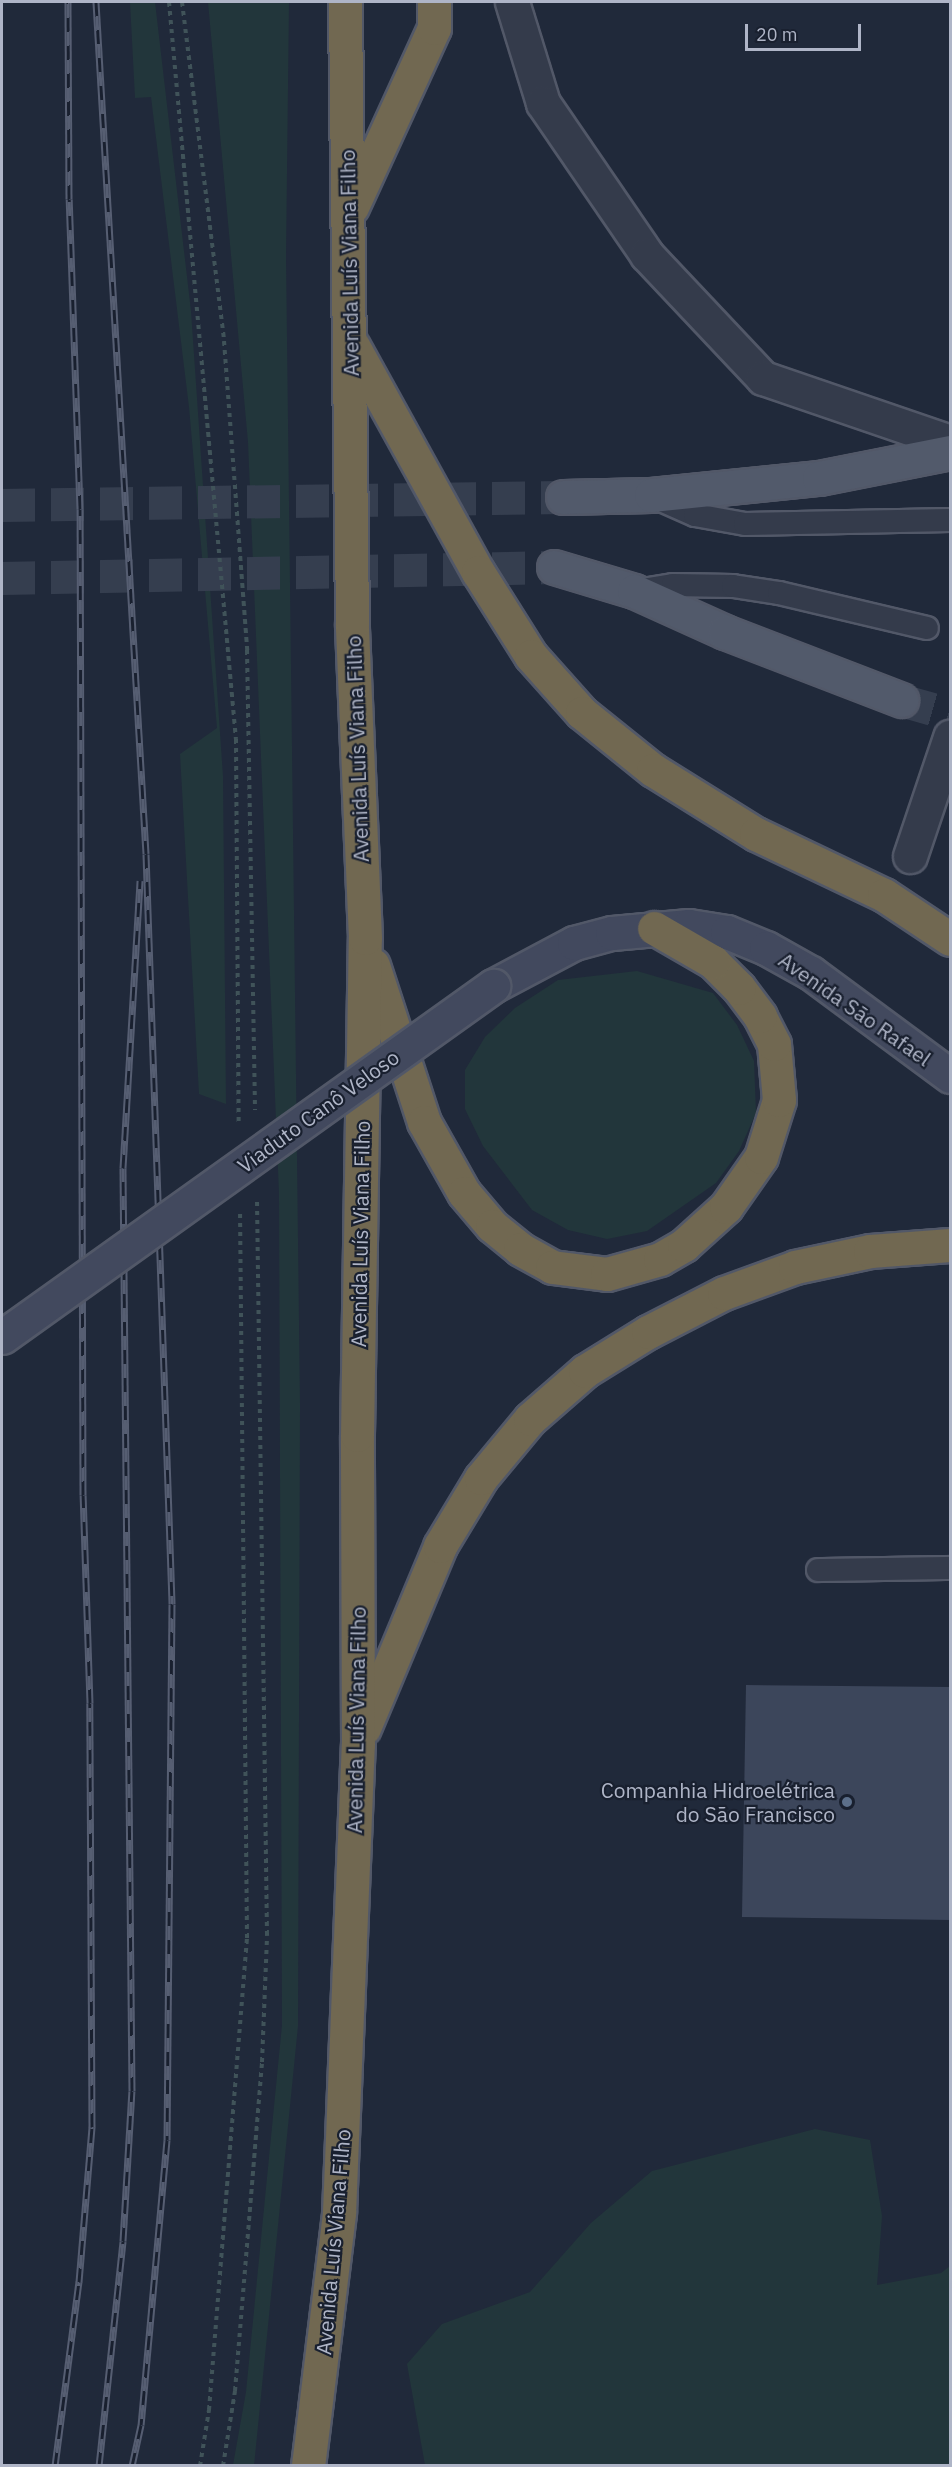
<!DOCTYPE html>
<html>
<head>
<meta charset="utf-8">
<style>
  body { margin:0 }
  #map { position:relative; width:952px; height:2467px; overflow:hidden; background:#20293a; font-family:"IBM Plex Sans",sans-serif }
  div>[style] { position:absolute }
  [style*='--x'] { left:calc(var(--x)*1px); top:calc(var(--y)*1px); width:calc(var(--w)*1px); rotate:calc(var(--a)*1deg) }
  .green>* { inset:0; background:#22363b }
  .building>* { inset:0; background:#3c465b }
  .primary-tunnel>* { height:33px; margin-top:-16.5px; transform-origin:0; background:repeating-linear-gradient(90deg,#353e4f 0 33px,transparent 0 49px) }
  .path>* { height:4px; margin-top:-2px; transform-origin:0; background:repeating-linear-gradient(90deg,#405359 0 4.5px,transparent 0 9px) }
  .roads { filter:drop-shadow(2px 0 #525868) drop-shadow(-2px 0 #525868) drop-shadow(0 2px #525868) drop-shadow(0 -2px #525868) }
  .lane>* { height:22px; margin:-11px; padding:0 11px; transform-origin:11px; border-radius:11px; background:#343b4b }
  .street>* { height:33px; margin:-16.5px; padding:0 16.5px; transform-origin:16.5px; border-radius:16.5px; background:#343b4b }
  .secondary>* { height:33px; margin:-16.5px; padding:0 16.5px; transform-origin:16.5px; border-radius:16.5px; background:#42495e }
  .primary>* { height:33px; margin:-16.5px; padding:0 16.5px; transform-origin:16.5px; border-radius:16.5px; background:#525a6b }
  .highway>* { height:33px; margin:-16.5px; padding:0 16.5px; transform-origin:16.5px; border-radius:16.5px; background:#716851 }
  .rail>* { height:7px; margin-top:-3.5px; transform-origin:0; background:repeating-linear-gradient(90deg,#19202f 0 14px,#565e72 0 28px); box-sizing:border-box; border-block:2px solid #565e72 }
  .bridges { filter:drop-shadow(2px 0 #525868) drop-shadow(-2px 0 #525868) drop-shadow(0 2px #525868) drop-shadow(0 -2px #525868) }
  .secondary-bridge>* { height:33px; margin:-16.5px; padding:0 16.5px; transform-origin:16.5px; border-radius:16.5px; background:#42495e }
  .dots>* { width:16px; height:16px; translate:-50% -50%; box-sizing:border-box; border:3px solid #19202f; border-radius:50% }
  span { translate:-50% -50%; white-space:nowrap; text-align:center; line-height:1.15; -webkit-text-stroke:4.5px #19202f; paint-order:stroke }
  .street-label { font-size:21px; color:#afb5c7 }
  .poi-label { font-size:21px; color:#afb5c7 }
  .right { translate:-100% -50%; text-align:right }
  .frame { position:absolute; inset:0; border:3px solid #afb5c7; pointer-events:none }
  .scale { position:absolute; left:745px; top:24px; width:116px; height:27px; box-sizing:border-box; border:3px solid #afb5c7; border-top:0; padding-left:8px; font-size:18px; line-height:21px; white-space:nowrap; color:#afb5c7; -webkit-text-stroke:4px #19202f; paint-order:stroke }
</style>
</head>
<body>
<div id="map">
  <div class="green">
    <div style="clip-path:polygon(130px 2px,155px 2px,191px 311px,223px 776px,226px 1104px,199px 1094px,180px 754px,217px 728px,189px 407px,151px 97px,135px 98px)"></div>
    <div style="clip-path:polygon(208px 2px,289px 2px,286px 257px,300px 1404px,298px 2026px,254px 2466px,233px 2465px,246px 2392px,282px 2025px,279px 1193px,248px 442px)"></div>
    <div style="clip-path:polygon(637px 971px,713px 993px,737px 1025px,754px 1061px,756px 1113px,739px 1151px,716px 1183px,647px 1231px,607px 1239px,568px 1230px,532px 1210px,483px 1146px,465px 1109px,465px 1070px,485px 1037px,515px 1008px,558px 980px)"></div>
    <div style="clip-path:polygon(815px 2129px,870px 2140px,882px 2216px,877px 2285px,941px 2273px,950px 2266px,950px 2465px,425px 2465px,407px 2364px,442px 2324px,530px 2292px,591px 2223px,652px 2171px)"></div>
  </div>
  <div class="building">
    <div style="clip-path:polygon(746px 1685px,950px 1687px,950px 1920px,742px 1917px)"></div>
  </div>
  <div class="primary-tunnel">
    <div style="--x:2;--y:505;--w:561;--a:-0.82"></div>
    <div style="--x:2;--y:578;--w:552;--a:-1.14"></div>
    <div style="--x:901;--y:700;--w:51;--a:15.9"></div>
  </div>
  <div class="path">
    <div style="--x:169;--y:2;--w:740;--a:84.81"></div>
    <div style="--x:236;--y:739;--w:384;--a:89.6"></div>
    <div style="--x:182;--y:2;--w:342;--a:82.9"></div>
    <div style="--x:224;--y:341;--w:310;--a:85.7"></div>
    <div style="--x:247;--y:650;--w:460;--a:89"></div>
    <div style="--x:200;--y:2466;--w:57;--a:-80.9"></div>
    <div style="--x:209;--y:2410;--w:474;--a:-85.4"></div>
    <div style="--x:247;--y:1938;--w:727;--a:-90.55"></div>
    <div style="--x:223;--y:2466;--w:76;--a:-80.9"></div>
    <div style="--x:235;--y:2391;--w:330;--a:-85.3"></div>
    <div style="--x:262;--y:2062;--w:127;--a:-87.7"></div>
    <div style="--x:267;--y:1935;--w:736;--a:-90.78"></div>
  </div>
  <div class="roads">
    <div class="lane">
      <div style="--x:654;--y:497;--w:45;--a:23.7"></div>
      <div style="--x:695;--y:515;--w:51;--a:10.2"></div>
      <div style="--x:745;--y:524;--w:205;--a:-1.1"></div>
      <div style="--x:636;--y:591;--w:37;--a:-9"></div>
      <div style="--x:673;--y:585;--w:60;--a:1"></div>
      <div style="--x:733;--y:586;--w:47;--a:8.7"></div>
      <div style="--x:779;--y:593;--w:152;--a:13.3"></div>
      <div style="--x:818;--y:1570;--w:132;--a:-0.9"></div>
    </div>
    <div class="street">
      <div style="--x:512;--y:2;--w:106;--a:72.9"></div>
      <div style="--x:543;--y:103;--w:184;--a:55.6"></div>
      <div style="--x:647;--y:255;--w:169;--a:46.7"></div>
      <div style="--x:763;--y:378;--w:198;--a:18.9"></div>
      <div style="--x:910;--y:856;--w:126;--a:-71.4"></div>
    </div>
    <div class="secondary">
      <div style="--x:493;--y:986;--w:92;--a:-28"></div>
      <div style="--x:574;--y:943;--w:39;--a:-15"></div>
      <div style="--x:612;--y:933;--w:77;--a:-5.2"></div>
      <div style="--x:689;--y:926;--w:38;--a:9"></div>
      <div style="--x:727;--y:932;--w:42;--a:22.3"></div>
      <div style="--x:766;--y:948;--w:51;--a:29.1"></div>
      <div style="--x:811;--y:973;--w:173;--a:36.5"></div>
    </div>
    <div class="primary">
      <div style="--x:563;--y:497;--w:88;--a:-1.3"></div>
      <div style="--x:651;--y:495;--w:169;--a:-5.8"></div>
      <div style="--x:819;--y:478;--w:134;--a:-11.2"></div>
      <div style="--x:554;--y:567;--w:84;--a:16.7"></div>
      <div style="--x:634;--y:591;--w:100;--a:24.3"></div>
      <div style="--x:725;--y:632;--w:189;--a:21.1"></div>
    </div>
    <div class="highway">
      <div style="--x:352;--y:207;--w:197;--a:-65.4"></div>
      <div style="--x:434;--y:28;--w:26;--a:-90"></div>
      <div style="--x:353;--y:346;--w:258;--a:61.1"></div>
      <div style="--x:478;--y:572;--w:99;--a:57.8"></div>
      <div style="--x:531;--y:656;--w:76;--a:48.2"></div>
      <div style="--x:582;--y:713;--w:91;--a:38.8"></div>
      <div style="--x:653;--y:770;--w:121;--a:31.9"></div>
      <div style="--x:756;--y:834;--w:142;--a:25.5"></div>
      <div style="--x:884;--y:895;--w:79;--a:33.7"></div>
      <div style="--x:373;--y:965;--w:165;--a:72"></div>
      <div style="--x:424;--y:1122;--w:81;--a:60.6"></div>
      <div style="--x:464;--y:1193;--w:43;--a:49.7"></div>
      <div style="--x:492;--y:1226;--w:36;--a:39"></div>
      <div style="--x:520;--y:1249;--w:37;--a:29"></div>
      <div style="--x:552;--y:1267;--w:55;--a:7.3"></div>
      <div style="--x:607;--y:1274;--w:55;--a:-15.8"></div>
      <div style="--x:660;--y:1259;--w:28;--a:-30"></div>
      <div style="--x:684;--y:1245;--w:57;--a:-42.1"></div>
      <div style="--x:726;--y:1207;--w:61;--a:-55"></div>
      <div style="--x:761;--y:1157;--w:60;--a:-72.5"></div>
      <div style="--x:779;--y:1100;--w:56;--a:-95.1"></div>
      <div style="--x:774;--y:1044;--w:31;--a:-117"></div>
      <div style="--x:760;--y:1016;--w:35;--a:-127"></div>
      <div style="--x:739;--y:988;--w:37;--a:-135"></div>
      <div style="--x:713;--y:962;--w:68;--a:-150"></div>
      <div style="--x:364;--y:1728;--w:197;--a:-67.3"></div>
      <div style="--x:440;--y:1546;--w:79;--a:-58.9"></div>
      <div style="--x:481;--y:1478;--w:77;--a:-50.3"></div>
      <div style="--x:530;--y:1419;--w:73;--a:-41.1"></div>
      <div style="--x:585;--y:1371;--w:74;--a:-31.8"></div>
      <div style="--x:648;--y:1332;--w:85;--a:-27.2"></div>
      <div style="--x:724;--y:1293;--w:76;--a:-20.1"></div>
      <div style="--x:795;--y:1267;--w:77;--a:-12"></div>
      <div style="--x:870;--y:1251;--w:80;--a:-4.3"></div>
      <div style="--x:308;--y:2466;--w:255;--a:-83"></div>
      <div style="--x:339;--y:2213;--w:469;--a:-87.7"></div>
      <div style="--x:358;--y:1744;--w:309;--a:-90.2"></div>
      <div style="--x:357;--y:1435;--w:497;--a:-89.1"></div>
      <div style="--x:365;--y:938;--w:315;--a:-92.4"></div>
      <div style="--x:352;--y:623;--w:621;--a:-90.65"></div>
    </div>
  </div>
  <div class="rail">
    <div style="--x:96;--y:2;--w:853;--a:86.64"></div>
    <div style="--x:146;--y:854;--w:750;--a:88.01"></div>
    <div style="--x:172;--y:1604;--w:536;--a:90.53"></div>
    <div style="--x:167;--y:2140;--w:286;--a:95.2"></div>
    <div style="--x:141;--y:2425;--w:42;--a:102.4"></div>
    <div style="--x:55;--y:2466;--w:186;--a:-82.6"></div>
    <div style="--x:79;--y:2282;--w:156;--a:-85.2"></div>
    <div style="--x:92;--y:2127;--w:424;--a:-90.3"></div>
    <div style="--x:90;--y:1703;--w:208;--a:-91.9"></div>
    <div style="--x:83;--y:1495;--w:986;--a:-90.17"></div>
    <div style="--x:80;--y:509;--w:310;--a:-92"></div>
    <div style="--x:69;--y:199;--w:197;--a:-90.3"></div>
    <div style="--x:99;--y:2466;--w:226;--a:-83.9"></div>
    <div style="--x:123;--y:2241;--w:150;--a:-86.6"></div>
    <div style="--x:132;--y:2091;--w:923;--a:-90.56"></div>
    <div style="--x:123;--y:1168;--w:288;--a:-86.6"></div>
  </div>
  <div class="bridges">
    <div class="secondary-bridge">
      <div style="--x:2;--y:1337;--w:604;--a:-35.56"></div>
    </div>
  </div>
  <div class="dots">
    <div style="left:847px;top:1802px;background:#5c6f8a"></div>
  </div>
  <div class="street-label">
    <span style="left:349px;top:263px;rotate:-91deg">Avenida Luís Viana Filho</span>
    <span style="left:357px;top:749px;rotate:-92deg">Avenida Luís Viana Filho</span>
    <span style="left:855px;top:1009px;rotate:35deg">Avenida São Rafael</span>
    <span style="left:318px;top:1111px;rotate:-36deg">Viaduto Canô Veloso</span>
    <span style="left:360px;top:1234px;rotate:-89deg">Avenida Luís Viana Filho</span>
    <span style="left:356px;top:1720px;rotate:-89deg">Avenida Luís Viana Filho</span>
    <span style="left:333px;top:2242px;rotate:-85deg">Avenida Luís Viana Filho</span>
  </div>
  <div class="poi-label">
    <span class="right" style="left:835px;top:1802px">Companhia Hidroelétrica<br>do São Francisco</span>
  </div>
  <div class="frame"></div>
  <div class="scale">20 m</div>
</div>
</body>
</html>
